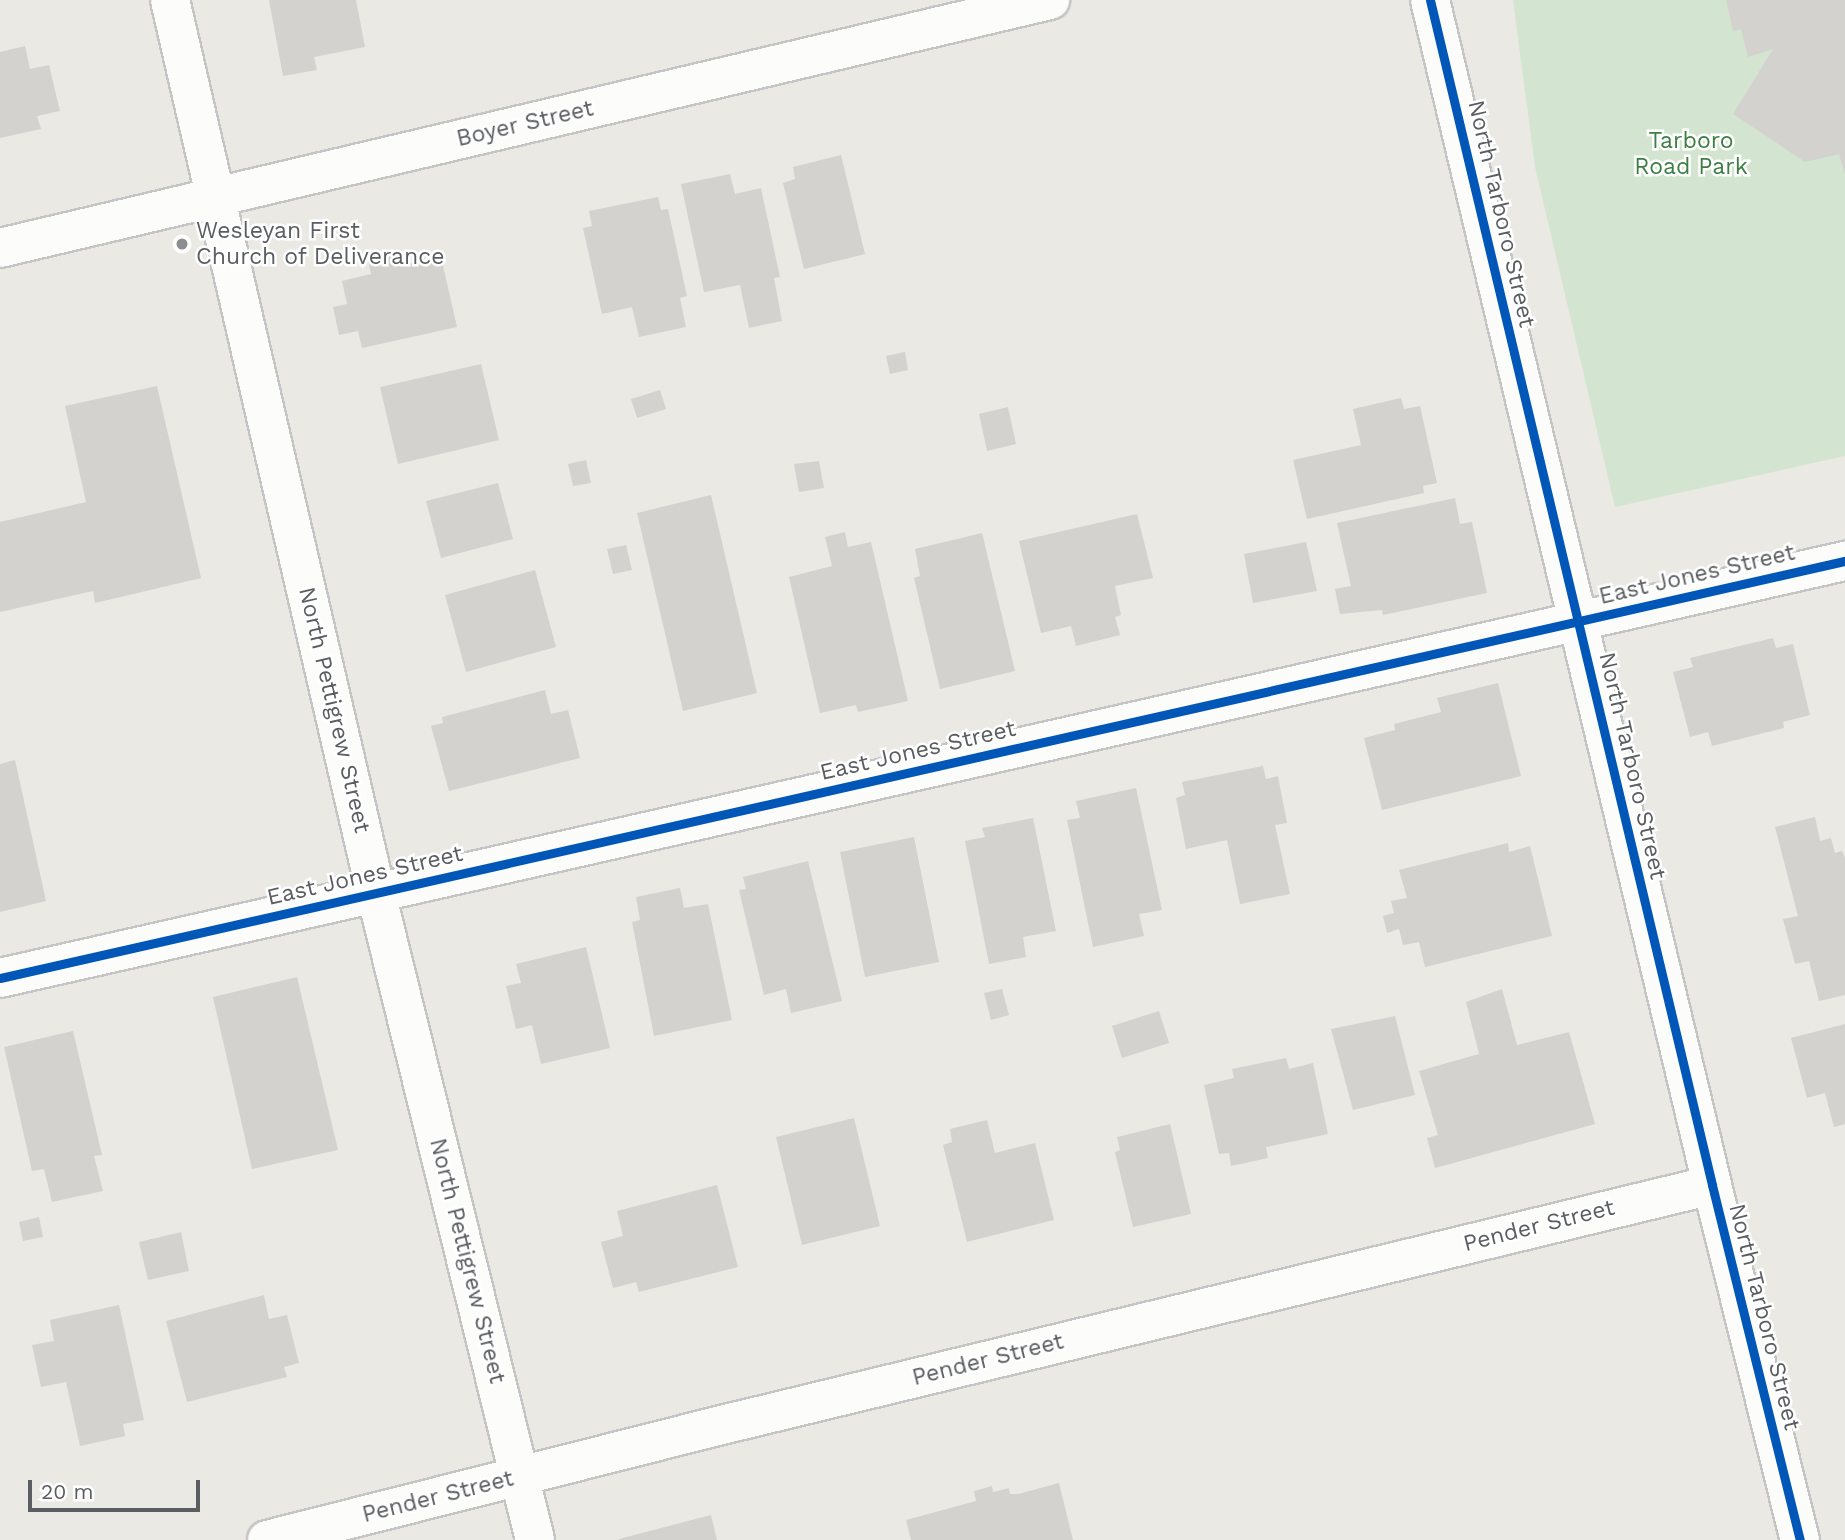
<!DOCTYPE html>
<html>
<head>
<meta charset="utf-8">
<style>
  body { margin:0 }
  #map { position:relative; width:1845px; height:1540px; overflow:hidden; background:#eae9e4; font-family:"Work Sans",sans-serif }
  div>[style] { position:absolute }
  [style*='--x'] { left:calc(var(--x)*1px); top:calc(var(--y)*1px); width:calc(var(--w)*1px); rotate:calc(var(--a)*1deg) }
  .green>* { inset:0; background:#d3e5d1 }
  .building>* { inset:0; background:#d3d2cf }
  .roads { filter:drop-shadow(2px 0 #c6c5c5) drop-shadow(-2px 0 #c6c5c5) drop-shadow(0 2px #c6c5c5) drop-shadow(0 -2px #c6c5c5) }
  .minor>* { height:38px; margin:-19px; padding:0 19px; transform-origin:19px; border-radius:19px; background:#fcfcfb }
  .tertiary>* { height:38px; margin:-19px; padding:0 19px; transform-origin:19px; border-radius:19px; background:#fcfcfb }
  .cycleway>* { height:9px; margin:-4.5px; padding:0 4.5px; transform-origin:4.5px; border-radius:4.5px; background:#0057b8 }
  .dots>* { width:19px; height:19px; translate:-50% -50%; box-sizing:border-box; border:4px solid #fff; border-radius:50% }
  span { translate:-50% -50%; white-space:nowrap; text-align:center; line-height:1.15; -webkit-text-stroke:5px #fff; paint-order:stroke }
  .street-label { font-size:23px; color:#5a5d61 }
  .park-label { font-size:23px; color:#3d7e42 }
  .poi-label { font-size:23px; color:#5a5d61 }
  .left { translate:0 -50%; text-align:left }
  .scale { position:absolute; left:28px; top:1480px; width:172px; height:32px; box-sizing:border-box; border:4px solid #5a5d61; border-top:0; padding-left:9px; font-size:21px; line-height:24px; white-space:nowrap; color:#5a5d61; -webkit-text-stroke:5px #fff; paint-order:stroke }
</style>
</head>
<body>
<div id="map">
  <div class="green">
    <div style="clip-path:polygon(1513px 0,1845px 0,1845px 456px,1615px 507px,1535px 167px)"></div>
  </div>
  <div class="building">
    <div style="clip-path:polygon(269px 0,356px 0,365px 47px,314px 57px,317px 70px,283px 76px)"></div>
    <div style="clip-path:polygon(1726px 0,1845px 0,1845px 175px,1839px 154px,1805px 162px,1733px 114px,1773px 49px,1748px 57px,1741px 29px,1733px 31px)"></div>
    <div style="clip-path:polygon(25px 46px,30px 69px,49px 65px,60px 111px,37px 116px,41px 129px,0 138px,0 52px)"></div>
    <div style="clip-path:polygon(841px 155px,865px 254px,804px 269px,783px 183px,795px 179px,793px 167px)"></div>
    <div style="clip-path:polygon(730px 174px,735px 194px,761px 188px,780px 277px,774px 278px,782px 321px,749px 328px,740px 285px,704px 292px,681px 184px)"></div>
    <div style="clip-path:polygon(658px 197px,661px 210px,668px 209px,687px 296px,680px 298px,686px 327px,639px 337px,632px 307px,602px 314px,583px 228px,592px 226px,589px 211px)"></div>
    <div style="clip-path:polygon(399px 252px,402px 265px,441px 257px,457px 327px,362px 348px,358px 331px,339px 335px,333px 307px,347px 304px,342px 281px,371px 274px,368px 260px)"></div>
    <div style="clip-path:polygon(905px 352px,908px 370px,890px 374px,886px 356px)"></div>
    <div style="clip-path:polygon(481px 364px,499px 440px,398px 464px,380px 387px)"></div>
    <div style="clip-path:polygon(157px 386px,201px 578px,95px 603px,93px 591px,0 612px,0 522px,86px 502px,65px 406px)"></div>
    <div style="clip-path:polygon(660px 390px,666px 409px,637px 418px,631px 399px)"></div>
    <div style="clip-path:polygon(1401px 398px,1404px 409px,1420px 406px,1437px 483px,1423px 486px,1424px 493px,1307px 519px,1293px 460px,1361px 445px,1353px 409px)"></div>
    <div style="clip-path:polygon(1008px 407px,1016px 444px,987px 451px,979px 414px)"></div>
    <div style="clip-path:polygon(586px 460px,591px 483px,573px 486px,568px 464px)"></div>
    <div style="clip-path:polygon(819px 461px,824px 488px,799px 492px,794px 464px)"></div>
    <div style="clip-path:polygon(498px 483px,513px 539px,441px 558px,426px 501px)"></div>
    <div style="clip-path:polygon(711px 495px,757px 693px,683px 711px,637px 513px)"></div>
    <div style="clip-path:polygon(1455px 498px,1460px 524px,1472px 522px,1487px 593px,1383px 615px,1382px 610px,1340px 614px,1335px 589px,1351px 586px,1337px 523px)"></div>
    <div style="clip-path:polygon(1137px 514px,1153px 578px,1115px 586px,1121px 615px,1115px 617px,1120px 635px,1076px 646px,1071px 626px,1041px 633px,1019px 541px)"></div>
    <div style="clip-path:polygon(845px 532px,848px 547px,871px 542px,908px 701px,858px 712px,856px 705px,820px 713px,789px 577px,832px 566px,825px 537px)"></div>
    <div style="clip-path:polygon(982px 533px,1015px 671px,940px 689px,914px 578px,920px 576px,915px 549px)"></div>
    <div style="clip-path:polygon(1306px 542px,1317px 591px,1253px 603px,1244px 554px)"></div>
    <div style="clip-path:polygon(626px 545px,632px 570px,613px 574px,607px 549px)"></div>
    <div style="clip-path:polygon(535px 570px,556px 647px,466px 672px,445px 595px)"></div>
    <div style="clip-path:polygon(1773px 638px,1776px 648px,1793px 644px,1810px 715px,1783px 722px,1784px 728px,1712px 746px,1708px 732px,1690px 737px,1673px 672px,1693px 667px,1690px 658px)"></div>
    <div style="clip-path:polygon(1498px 683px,1521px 776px,1382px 810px,1364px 738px,1395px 730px,1394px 724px,1441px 712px,1437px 698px)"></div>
    <div style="clip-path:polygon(545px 690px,551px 714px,568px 710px,580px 758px,449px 791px,431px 726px,443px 723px,442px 717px)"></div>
    <div style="clip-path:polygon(15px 760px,46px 901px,0 912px,0 764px)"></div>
    <div style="clip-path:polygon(1263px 766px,1266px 779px,1278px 776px,1287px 823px,1275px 825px,1290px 894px,1240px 904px,1227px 840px,1186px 849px,1176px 798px,1185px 795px,1182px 782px)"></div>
    <div style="clip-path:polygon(1136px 788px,1162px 910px,1139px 914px,1144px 936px,1093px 947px,1067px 820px,1080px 818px,1076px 801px)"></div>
    <div style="clip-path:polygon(1815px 817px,1820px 841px,1831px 838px,1835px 853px,1842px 851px,1845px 858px,1845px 995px,1819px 1001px,1809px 961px,1795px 964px,1783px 919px,1798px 916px,1775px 827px)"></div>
    <div style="clip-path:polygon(1033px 818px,1056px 931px,1023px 937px,1026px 957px,989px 964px,965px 841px,985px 837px,982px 828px)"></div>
    <div style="clip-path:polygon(914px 837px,939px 962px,865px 977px,840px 852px)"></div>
    <div style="clip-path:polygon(1508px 843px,1509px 852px,1530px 846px,1552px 936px,1425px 967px,1419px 942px,1403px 945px,1399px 929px,1387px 933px,1383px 916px,1394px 913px,1391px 901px,1407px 898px,1399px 870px)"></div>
    <div style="clip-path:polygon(808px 861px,842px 1001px,791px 1013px,786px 989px,764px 995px,739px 890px,746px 889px,743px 877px)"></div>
    <div style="clip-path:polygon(680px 888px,684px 908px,708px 904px,732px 1020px,654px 1036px,632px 922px,640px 920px,636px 897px)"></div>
    <div style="clip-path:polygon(586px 947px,610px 1048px,541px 1064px,532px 1025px,516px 1029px,506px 986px,521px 983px,516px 964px)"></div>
    <div style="clip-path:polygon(297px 977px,338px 1150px,252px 1169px,213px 997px)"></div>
    <div style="clip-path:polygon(1002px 989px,1009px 1015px,991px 1020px,984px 993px)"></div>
    <div style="clip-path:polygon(1502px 989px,1517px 1045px,1569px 1032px,1595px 1124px,1435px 1168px,1427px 1138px,1438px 1135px,1419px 1071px,1479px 1054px,1466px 1002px)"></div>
    <div style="clip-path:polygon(1159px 1011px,1169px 1043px,1122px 1058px,1112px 1026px)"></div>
    <div style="clip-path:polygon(1395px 1016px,1415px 1095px,1353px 1110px,1331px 1029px)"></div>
    <div style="clip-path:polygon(1845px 1024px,1845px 1124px,1834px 1127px,1825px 1093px,1807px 1098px,1791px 1038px)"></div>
    <div style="clip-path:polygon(73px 1031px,102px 1155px,94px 1156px,103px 1191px,52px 1202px,44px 1169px,32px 1171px,4px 1047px)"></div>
    <div style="clip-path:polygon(1286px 1058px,1289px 1069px,1313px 1063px,1328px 1134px,1266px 1147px,1268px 1158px,1231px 1166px,1229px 1153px,1219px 1154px,1204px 1085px,1234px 1078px,1232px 1069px)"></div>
    <div style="clip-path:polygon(854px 1118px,880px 1226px,802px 1245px,776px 1137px)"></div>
    <div style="clip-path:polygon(987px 1120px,995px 1153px,1035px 1143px,1054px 1220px,967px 1242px,943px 1145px,952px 1142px,950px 1129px)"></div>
    <div style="clip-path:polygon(1170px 1124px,1191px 1214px,1133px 1227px,1115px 1152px,1120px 1150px,1117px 1137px)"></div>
    <div style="clip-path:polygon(717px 1185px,738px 1267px,639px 1292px,636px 1282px,613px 1288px,601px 1242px,623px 1236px,617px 1211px)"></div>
    <div style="clip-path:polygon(39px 1217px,43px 1237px,23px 1241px,19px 1222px)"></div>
    <div style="clip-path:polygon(181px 1232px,189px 1271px,148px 1280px,139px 1242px)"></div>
    <div style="clip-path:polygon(264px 1295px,269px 1319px,287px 1315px,299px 1363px,284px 1367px,287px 1377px,187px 1402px,166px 1321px)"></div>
    <div style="clip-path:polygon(119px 1305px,144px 1420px,123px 1424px,125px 1436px,80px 1446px,66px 1382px,41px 1387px,32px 1345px,54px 1341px,50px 1320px)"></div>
    <div style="clip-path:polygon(1059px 1483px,1073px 1540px,911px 1540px,906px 1520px,976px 1501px,974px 1491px,992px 1486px,993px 1492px,1009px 1488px,1010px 1494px,1018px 1494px)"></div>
    <div style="clip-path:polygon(711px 1515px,717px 1540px,619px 1540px,619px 1539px)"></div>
  </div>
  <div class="roads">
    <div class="minor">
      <div style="--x:170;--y:0;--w:916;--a:77.01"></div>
      <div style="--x:376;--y:893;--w:666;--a:76.19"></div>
      <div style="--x:0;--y:248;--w:1079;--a:-13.29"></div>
      <div style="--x:267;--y:1540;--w:482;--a:-14.2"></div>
      <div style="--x:734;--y:1422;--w:1006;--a:-13.62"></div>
    </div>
    <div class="tertiary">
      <div style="--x:1430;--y:0;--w:1218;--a:76.61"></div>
      <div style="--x:1712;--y:1185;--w:366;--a:76.1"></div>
      <div style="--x:0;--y:978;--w:1892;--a:-12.74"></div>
    </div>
  </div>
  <div class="cycleway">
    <div style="--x:1430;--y:0;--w:1218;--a:76.61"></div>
    <div style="--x:1712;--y:1185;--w:366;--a:76.1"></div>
    <div style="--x:0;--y:978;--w:1892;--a:-12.74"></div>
  </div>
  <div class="dots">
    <div style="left:182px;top:244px;background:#8c8e8f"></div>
  </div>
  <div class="street-label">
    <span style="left:525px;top:124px;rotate:-13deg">Boyer Street</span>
    <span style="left:1501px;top:214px;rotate:77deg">North Tarboro Street</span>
    <span style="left:1697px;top:575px;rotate:-13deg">East Jones Street</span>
    <span style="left:334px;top:710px;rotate:77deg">North Pettigrew Street</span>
    <span style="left:918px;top:751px;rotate:-13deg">East Jones Street</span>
    <span style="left:1632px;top:766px;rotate:77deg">North Tarboro Street</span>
    <span style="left:365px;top:876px;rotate:-13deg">East Jones Street</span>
    <span style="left:1539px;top:1226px;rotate:-14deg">Pender Street</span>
    <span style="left:467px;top:1261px;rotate:76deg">North Pettigrew Street</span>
    <span style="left:1764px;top:1317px;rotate:76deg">North Tarboro Street</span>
    <span style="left:988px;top:1360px;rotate:-14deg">Pender Street</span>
    <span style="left:438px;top:1497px;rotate:-14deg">Pender Street</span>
  </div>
  <div class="park-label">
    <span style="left:1691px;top:154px">Tarboro<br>Road Park</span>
  </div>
  <div class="poi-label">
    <span class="left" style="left:196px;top:244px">Wesleyan First<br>Church of Deliverance</span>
  </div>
  <div class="scale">20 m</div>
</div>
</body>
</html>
